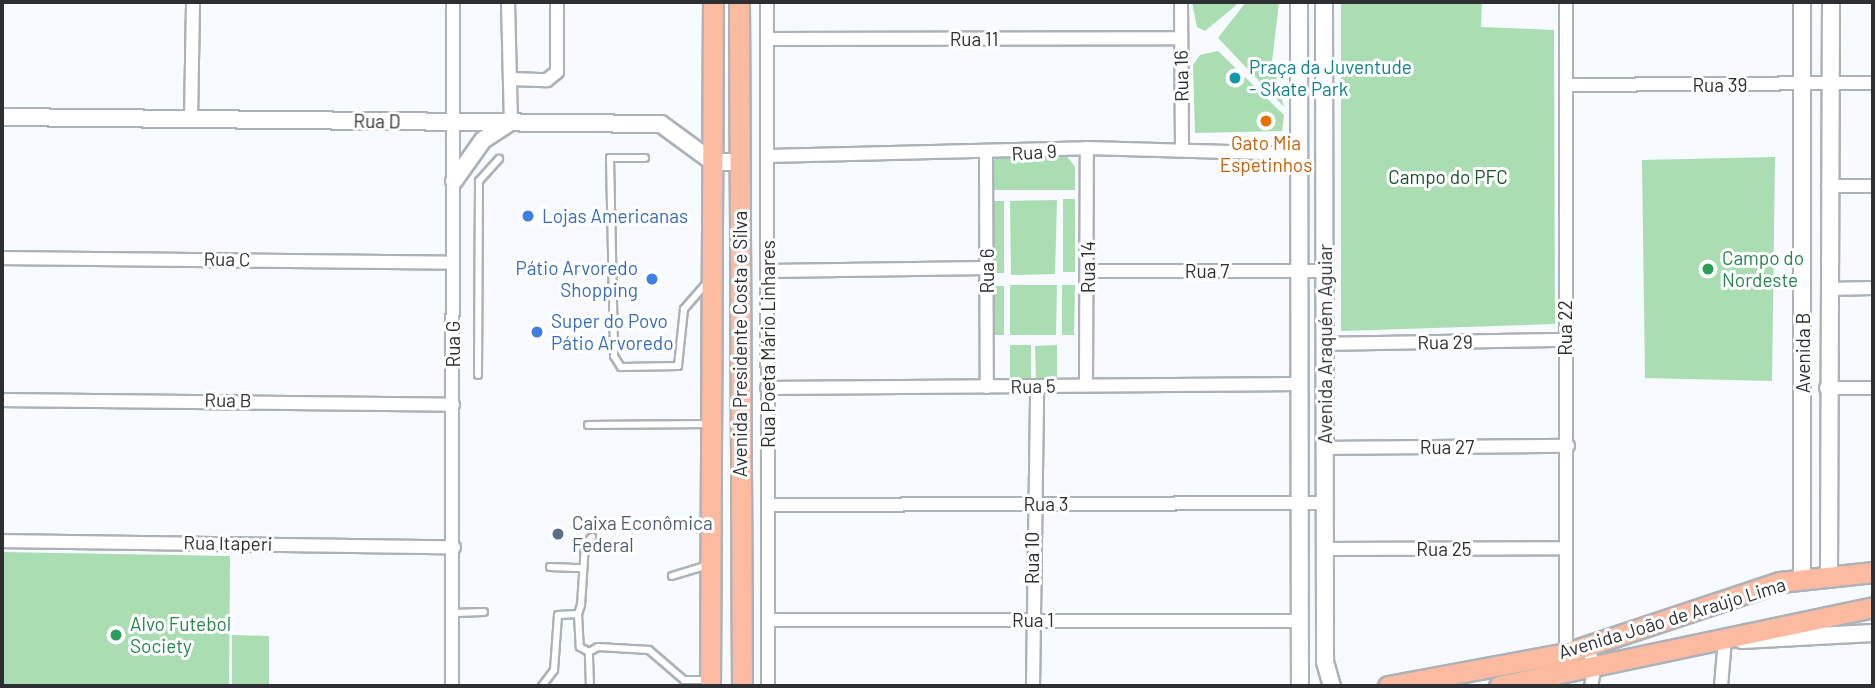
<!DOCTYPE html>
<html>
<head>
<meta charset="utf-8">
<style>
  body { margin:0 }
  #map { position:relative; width:1875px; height:688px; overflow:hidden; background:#f7faff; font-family:Barlow,sans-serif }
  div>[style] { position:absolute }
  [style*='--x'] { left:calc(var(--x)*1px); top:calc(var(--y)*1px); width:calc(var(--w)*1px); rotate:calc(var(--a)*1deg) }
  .green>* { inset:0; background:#abddb2 }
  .roads { filter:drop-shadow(2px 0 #acb2b9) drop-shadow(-2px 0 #acb2b9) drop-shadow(0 2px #acb2b9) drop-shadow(0 -2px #acb2b9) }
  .lane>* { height:6px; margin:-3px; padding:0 3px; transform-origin:3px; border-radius:3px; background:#fff }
  .street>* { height:12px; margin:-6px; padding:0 6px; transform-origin:6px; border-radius:6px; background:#fff }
  .secondary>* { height:16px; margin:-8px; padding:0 8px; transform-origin:8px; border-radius:8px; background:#fff }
  .primary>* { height:19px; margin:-9.5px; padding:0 9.5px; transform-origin:9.5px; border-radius:9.5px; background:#fcbba0 }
  .dots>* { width:19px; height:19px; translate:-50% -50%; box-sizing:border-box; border:4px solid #fff; border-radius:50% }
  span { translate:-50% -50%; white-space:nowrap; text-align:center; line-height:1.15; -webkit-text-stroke:6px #fff; paint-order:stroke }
  .street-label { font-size:19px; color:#2d2f32 }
  .culture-label { font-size:19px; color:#0d838f }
  .left { translate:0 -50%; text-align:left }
  .food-label { font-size:19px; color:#c56008 }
  .park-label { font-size:19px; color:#155526 }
  .shop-label { font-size:19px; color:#366cbe }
  .right { translate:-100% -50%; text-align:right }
  .leisure-label { font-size:19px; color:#27864d }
  .service-label { font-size:19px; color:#4e5e75 }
  .frame { position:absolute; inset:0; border:4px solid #2d2f32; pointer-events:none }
</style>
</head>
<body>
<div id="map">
  <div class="green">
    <div style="clip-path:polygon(1192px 2px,1240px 2px,1205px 31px,1197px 27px)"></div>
    <div style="clip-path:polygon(1246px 2px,1279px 2px,1272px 62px,1284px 107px,1218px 38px)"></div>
    <div style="clip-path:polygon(1341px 2px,1482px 2px,1481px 27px,1554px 30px,1555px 324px,1341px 331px)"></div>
    <div style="clip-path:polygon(1218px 51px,1284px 115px,1282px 131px,1195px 133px,1193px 65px,1200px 55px)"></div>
    <div style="clip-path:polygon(1066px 155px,1075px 167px,1075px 190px,990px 190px,990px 165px,997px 157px)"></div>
    <div style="clip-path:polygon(1775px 157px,1772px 381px,1645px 378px,1642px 160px)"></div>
    <div style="clip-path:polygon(1063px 199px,1075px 199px,1075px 272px,1063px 272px)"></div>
    <div style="clip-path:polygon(1057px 200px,1055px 274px,1011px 275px,1010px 201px)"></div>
    <div style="clip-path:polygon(990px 201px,1004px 201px,1004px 273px,991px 273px)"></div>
    <div style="clip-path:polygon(1010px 285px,1057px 285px,1056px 335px,1010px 335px)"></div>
    <div style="clip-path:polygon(1062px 285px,1075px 285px,1074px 335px,1062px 335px)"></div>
    <div style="clip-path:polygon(991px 286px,1004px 286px,1004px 335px,991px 335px)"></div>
    <div style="clip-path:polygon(1010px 345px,1031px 345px,1031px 380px,1010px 380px)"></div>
    <div style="clip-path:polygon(1057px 345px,1057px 379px,1036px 380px,1035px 346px)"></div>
    <div style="clip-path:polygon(2px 552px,230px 556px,229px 686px,2px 686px)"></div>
    <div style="clip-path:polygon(232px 635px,269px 636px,269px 686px,232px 686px)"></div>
  </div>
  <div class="roads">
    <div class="lane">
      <div style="--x:645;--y:158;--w:35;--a:180"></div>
      <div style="--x:610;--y:158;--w:198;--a:88.8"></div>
      <div style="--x:614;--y:356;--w:13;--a:58"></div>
      <div style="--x:621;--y:367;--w:57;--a:-1"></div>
      <div style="--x:678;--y:366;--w:57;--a:-84"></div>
      <div style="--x:684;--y:309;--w:33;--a:-49"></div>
      <div style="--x:478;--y:375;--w:194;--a:-89.7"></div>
      <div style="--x:479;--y:181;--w:30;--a:-48"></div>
      <div style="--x:588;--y:425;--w:122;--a:-0.5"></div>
      <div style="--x:550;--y:567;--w:33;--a:2"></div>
      <div style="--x:672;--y:576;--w:39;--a:-17"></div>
      <div style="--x:453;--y:613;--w:31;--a:-2"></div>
      <div style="--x:578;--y:614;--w:33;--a:87"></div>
      <div style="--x:580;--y:647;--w:10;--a:29"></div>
      <div style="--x:542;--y:686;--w:20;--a:-53"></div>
      <div style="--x:554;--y:670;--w:55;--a:-85.8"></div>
      <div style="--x:558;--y:615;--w:20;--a:-3"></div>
      <div style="--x:578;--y:614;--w:9;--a:-72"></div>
      <div style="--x:581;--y:605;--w:61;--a:-86.2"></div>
      <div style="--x:585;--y:544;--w:10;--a:-45"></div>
      <div style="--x:590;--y:686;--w:34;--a:-92"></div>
      <div style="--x:589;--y:652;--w:10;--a:-29"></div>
      <div style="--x:598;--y:647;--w:51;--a:3.4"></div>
      <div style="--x:649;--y:650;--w:46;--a:40.6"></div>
      <div style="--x:684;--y:680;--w:24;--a:0"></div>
    </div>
    <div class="street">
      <div style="--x:508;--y:2;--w:120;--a:88.6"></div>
      <div style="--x:767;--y:2;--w:684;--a:89.92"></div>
      <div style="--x:1181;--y:2;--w:148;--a:89.6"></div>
      <div style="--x:767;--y:39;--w:413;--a:-0.1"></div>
      <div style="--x:510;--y:79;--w:37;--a:2"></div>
      <div style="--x:547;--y:80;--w:13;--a:-39"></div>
      <div style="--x:557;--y:72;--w:70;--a:-90"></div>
      <div style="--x:1566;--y:85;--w:307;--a:-0.4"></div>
      <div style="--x:191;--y:119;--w:117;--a:-89"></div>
      <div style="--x:986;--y:155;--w:232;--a:89.8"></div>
      <div style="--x:768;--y:156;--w:319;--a:-1.4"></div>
      <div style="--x:1087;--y:148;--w:213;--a:1.6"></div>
      <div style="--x:1828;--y:186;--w:45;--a:0"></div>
      <div style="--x:2;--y:258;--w:451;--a:0.6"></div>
      <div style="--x:768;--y:271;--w:220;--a:-0.8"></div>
      <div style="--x:1088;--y:271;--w:237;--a:0"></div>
      <div style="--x:1828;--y:289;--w:45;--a:-1.3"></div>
      <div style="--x:1325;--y:344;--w:239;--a:-1"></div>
      <div style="--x:1086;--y:385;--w:237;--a:-89.8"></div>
      <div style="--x:767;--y:388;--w:532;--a:-0.43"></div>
      <div style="--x:1826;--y:388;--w:47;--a:0"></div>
      <div style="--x:2;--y:400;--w:451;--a:0.6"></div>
      <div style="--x:1325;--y:448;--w:243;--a:-0.5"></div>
      <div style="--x:768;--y:505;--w:556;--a:-0.21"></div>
      <div style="--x:2;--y:541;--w:452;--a:0.8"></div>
      <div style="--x:1324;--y:549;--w:240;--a:-0.2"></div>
      <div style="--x:768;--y:620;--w:530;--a:0.11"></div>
      <div style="--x:1586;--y:646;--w:22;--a:66"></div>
      <div style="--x:1595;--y:666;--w:20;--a:101"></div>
      <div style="--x:1566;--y:653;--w:651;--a:-90"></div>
      <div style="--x:452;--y:686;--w:684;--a:-89.92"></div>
      <div style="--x:1033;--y:686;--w:298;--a:-89.2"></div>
      <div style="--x:1721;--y:686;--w:47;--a:-85.1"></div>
    </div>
    <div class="secondary">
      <div style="--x:1299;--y:2;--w:684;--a:89.92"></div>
      <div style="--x:1324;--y:2;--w:660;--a:89.91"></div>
      <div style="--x:1325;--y:662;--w:25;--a:74"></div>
      <div style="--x:2;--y:117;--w:659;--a:0.61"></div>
      <div style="--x:661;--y:124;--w:64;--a:36.2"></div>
      <div style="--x:713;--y:162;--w:26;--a:0"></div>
      <div style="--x:454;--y:181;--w:50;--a:-54.7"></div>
      <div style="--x:483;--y:140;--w:31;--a:-33"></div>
      <div style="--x:1829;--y:574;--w:572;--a:-89.8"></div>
      <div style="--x:1802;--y:578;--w:576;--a:-90"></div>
      <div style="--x:1742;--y:640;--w:131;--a:-3.1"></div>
    </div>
    <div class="primary">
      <div style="--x:739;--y:2;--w:684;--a:89.75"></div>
      <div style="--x:710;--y:686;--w:684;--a:-89.75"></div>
      <div style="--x:1388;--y:686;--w:181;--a:-10.5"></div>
      <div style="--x:1566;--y:653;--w:225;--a:-18.4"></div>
      <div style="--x:1780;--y:582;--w:94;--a:-6.1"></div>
      <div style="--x:1499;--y:686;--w:382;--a:-11.9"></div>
    </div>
  </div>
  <div class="dots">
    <div style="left:1235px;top:78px;background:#0f9aa8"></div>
    <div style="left:1266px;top:121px;background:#e8710a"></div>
    <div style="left:528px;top:216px;background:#3f7fe0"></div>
    <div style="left:1708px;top:269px;background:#2e9e5b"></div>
    <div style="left:652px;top:279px;background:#3f7fe0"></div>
    <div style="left:537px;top:332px;background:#3f7fe0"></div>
    <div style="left:558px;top:534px;background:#5c6f8a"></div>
    <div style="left:116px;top:635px;background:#2e9e5b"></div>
  </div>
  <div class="street-label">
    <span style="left:974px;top:39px">Rua 11</span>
    <span style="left:1181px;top:76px;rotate:-91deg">Rua 16</span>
    <span style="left:1720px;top:85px">Rua 39</span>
    <span style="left:377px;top:121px;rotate:1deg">Rua D</span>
    <span style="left:1034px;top:152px;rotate:-4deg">Rua 9</span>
    <span style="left:227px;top:259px;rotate:1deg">Rua C</span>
    <span style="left:1088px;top:267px;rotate:-90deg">Rua 14</span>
    <span style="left:987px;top:271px;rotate:-90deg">Rua 6</span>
    <span style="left:1207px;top:271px">Rua 7</span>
    <span style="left:1565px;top:328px;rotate:-90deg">Rua 22</span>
    <span style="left:1445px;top:342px;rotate:-1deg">Rua 29</span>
    <span style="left:453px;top:344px;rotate:-90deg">Rua G</span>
    <span style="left:740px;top:344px;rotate:-90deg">Avenida Presidente Costa e Silva</span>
    <span style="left:768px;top:344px;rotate:-90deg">Rua Poeta Mário Linhares</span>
    <span style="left:1325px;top:344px;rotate:-90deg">Avenida Araquém Aguiar</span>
    <span style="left:1803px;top:353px;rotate:-90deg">Avenida B</span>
    <span style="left:1033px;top:386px;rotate:-1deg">Rua 5</span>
    <span style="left:228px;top:400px;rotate:1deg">Rua B</span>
    <span style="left:1447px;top:447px">Rua 27</span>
    <span style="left:1046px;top:504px">Rua 3</span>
    <span style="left:228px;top:543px;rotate:1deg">Rua Itaperi</span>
    <span style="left:1444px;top:549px">Rua 25</span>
    <span style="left:1032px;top:558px;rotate:-90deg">Rua 10</span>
    <span style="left:1672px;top:618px;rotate:-17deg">Avenida João de Araújo Lima</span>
    <span style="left:1033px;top:620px">Rua 1</span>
  </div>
  <div class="culture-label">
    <span class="left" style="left:1249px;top:78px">Praça da Juventude<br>- Skate Park</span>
  </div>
  <div class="food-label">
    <span style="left:1266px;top:154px">Gato Mia<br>Espetinhos</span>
  </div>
  <div class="park-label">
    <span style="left:1448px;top:177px">Campo do PFC</span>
  </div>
  <div class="shop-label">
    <span class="left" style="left:542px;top:216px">Lojas Americanas</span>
    <span class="right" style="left:638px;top:279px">Pátio Arvoredo<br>Shopping</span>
    <span class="left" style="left:551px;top:332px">Super do Povo<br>Pátio Arvoredo</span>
  </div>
  <div class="leisure-label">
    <span class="left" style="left:1722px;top:269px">Campo do<br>Nordeste</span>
    <span class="left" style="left:130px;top:635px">Alvo Futebol<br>Society</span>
  </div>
  <div class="service-label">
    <span class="left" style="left:572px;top:534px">Caixa Econômica<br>Federal</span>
  </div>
  <div class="frame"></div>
</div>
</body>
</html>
